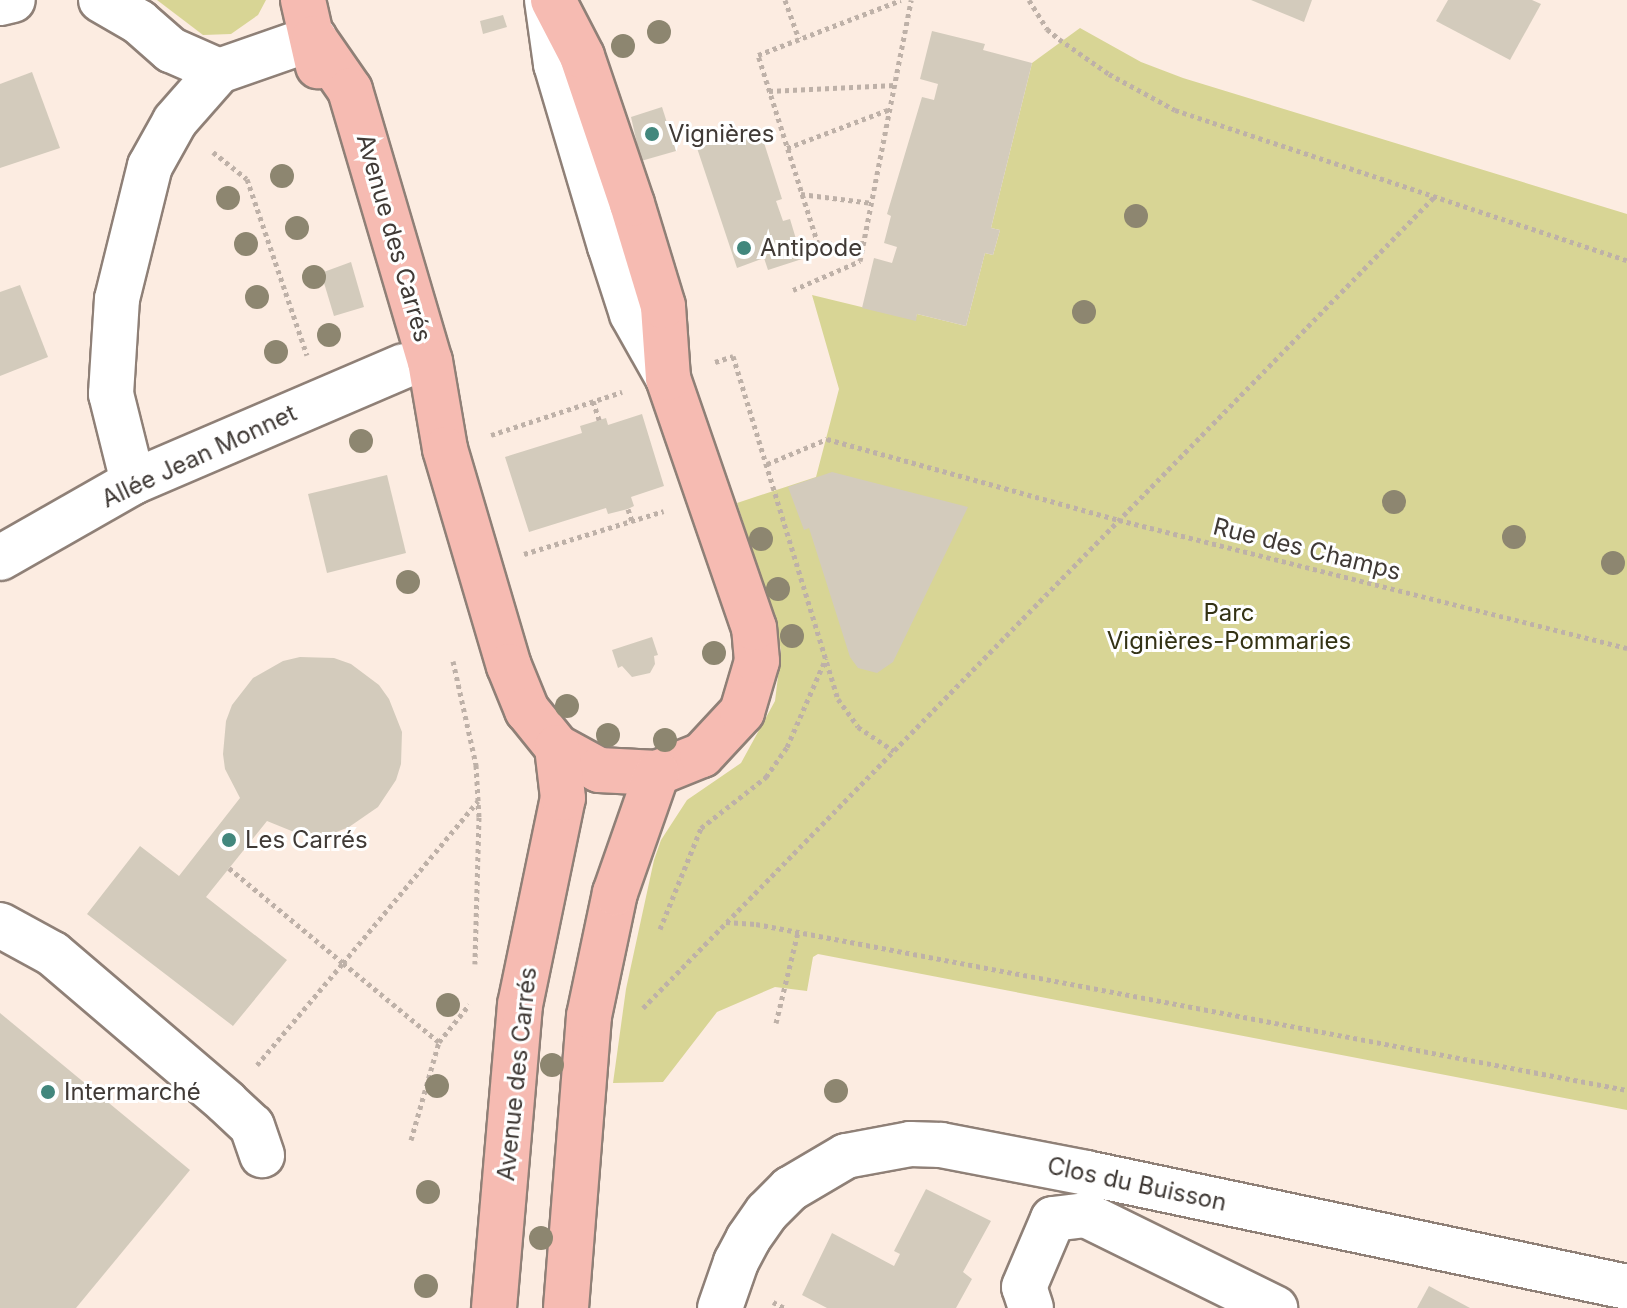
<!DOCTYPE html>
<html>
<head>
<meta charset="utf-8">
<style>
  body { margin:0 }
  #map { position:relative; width:1627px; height:1308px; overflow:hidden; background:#fcece1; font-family:Inter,sans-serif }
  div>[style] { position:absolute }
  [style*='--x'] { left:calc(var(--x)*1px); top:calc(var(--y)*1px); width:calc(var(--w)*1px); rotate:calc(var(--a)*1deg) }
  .green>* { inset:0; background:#d8d595 }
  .building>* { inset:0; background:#d3cbbc }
  .path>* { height:5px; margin-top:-2.5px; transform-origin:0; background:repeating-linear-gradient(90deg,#beb1a8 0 4px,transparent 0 8px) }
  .roads { filter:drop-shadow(2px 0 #8f8077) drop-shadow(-2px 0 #8f8077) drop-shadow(0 2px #8f8077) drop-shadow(0 -2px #8f8077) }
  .minor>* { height:44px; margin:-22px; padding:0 22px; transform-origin:22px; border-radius:22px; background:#fff }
  .major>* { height:44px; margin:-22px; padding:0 22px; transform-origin:22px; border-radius:22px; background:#f6bbb2 }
  .trees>* { width:24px; height:24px; margin:-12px; border-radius:50%; background:#8d8670 }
  .dots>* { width:22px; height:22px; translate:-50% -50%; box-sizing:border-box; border:4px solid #fff; border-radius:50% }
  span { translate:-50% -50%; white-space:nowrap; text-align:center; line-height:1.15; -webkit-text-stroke:6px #fff; paint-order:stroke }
  .poi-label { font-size:24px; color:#403a36 }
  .left { translate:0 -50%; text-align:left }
  .street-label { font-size:24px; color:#403a36 }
  .park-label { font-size:24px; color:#333214 }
</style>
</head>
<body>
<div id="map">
  <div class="green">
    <div style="clip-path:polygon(157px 0,266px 0,258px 15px,231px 34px,203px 35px)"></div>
    <div style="clip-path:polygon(1080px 28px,1141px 62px,1183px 78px,1627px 214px,1627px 1110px,818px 954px,813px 957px,807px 991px,775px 987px,717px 1012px,663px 1082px,613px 1083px,626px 989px,654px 860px,661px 840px,687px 800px,741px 763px,775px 701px,781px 652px,777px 626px,737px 503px,816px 477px,839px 389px,812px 295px,915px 320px,917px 314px,966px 326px,985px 253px,993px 255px,1000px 230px,991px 228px,1032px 63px)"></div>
  </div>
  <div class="building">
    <div style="clip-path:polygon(1251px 0,1312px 0,1304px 22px)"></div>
    <div style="clip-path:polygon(1448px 0,1532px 0,1541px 4px,1510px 60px,1436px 21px)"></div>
    <div style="clip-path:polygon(503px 15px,507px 27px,483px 34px,480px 21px)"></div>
    <div style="clip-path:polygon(932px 31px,985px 44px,983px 50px,1032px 63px,991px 228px,1000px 230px,993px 255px,985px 253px,966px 326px,917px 314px,916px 321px,862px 308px,874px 258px,892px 263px,897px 247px,884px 243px,891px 216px,887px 214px,922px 97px,934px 100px,938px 84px,920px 79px)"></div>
    <div style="clip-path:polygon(32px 72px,60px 148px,0 168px,0 84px)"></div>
    <div style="clip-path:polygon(662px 107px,676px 151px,641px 161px,631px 117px)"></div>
    <div style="clip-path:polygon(759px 127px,782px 199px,776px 201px,783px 221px,790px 219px,802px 259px,768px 270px,764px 258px,737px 268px,697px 148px)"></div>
    <div style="clip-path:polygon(351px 262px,364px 307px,334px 316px,321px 273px)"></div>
    <div style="clip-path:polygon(20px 285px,48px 357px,0 376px,0 292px)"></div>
    <div style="clip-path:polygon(642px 414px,664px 486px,631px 497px,634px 506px,628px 509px,608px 514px,606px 508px,529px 532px,505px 457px,582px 433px,580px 426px,606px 418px,608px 425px)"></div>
    <div style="clip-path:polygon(832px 472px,968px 507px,893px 662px,877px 673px,858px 668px,850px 657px,809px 528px,804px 530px,788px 487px)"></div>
    <div style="clip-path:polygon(387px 475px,406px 553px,327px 573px,308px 494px)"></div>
    <div style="clip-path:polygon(652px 637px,658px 655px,654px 656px,655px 664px,650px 673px,632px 677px,622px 666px,618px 668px,612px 650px)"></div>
    <div style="clip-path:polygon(300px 657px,334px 658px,351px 664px,379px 685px,389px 699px,402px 732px,401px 764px,396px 780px,378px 807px,349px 827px,334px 833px,299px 834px,267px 821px,206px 897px,287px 960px,233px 1026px,87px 914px,140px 846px,179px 876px,240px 798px,225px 769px,223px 754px,226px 721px,232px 705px,253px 678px,283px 661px)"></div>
    <div style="clip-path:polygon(0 1013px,190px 1170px,76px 1308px,0 1308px)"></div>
    <div style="clip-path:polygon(926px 1189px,991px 1221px,963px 1272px,972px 1279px,956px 1308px,827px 1308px,802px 1295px,832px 1233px,894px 1266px,900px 1254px,894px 1251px)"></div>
    <div style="clip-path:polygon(1429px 1286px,1470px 1308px,1417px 1308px)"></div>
  </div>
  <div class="path">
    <div style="--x:785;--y:0;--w:41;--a:70.3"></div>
    <div style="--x:1029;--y:0;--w:34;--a:58"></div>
    <div style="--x:1047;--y:29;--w:16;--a:40"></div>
    <div style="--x:1059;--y:39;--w:61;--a:35"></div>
    <div style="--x:1109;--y:74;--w:75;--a:28.6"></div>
    <div style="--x:1175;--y:110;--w:476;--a:18.4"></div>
    <div style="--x:769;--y:91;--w:126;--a:-2.7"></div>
    <div style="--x:787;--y:148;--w:110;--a:-20.7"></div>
    <div style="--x:213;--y:152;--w:43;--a:38.5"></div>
    <div style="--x:247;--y:179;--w:186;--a:71.2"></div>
    <div style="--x:801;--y:194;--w:72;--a:7.2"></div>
    <div style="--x:864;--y:243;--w:46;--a:178.8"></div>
    <div style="--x:818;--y:244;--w:198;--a:-107.6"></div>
    <div style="--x:758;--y:55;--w:153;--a:-21"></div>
    <div style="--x:793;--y:290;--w:73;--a:-23.4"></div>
    <div style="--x:860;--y:261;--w:266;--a:-78.9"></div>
    <div style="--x:715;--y:362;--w:19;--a:-18"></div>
    <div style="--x:733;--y:356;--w:359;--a:73"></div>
    <div style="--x:838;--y:699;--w:34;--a:54"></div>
    <div style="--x:858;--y:727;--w:43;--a:33.7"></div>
    <div style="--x:593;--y:401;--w:20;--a:72"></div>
    <div style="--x:491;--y:435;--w:138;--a:-18.2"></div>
    <div style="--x:767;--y:464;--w:65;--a:-22.6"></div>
    <div style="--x:827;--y:439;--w:303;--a:15.5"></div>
    <div style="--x:1119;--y:520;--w:524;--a:14.14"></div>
    <div style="--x:628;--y:509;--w:13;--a:72"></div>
    <div style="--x:524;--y:554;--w:146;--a:-17.1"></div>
    <div style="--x:453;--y:661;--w:107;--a:77.5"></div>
    <div style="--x:476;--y:765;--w:52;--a:86.7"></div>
    <div style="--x:479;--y:817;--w:147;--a:91.6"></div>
    <div style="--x:229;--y:868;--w:148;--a:39.8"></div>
    <div style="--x:343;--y:963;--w:211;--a:-50.2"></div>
    <div style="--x:726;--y:922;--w:30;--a:4"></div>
    <div style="--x:756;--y:924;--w:887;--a:10.79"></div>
    <div style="--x:660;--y:929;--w:109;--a:-67.9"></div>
    <div style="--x:701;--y:828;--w:83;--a:-38.1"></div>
    <div style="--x:766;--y:777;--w:37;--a:-55"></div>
    <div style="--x:787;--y:747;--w:97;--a:-66.3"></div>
    <div style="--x:643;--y:1008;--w:1134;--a:-45.71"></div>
    <div style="--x:776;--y:1023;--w:94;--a:-76.4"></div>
    <div style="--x:257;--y:1065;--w:133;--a:-49.9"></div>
    <div style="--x:343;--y:963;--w:124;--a:39.5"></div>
    <div style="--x:439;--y:1042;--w:48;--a:-51"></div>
    <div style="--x:411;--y:1140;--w:102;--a:-74.1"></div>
    <div style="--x:773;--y:1302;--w:13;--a:27"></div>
  </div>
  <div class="roads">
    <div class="minor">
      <div style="--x:101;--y:0;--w:44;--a:30.1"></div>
      <div style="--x:139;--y:22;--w:43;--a:41.2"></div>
      <div style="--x:171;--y:50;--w:52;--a:23.6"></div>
      <div style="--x:219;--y:71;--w:101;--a:-19.2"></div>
      <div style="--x:547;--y:0;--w:65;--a:82"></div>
      <div style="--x:556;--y:64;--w:190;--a:73.5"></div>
      <div style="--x:610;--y:246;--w:71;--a:72.1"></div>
      <div style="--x:632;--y:314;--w:73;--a:60.6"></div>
      <div style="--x:0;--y:3;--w:13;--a:-13"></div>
      <div style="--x:133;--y:482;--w:91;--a:-104"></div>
      <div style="--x:111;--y:394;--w:95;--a:-86.4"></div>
      <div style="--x:117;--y:299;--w:137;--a:-76.1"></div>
      <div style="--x:150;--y:166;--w:51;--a:-60.9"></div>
      <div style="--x:175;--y:121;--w:67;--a:-48.7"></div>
      <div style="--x:0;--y:558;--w:153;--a:-29.7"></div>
      <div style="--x:133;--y:482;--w:294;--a:-23.2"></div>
      <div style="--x:0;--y:925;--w:60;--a:28.7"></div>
      <div style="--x:53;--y:954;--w:228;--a:40.5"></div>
      <div style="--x:226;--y:1102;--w:35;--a:43"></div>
      <div style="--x:252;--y:1126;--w:31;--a:71"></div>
      <div style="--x:720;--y:1308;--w:49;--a:-70.8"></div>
      <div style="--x:736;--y:1262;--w:26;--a:-62"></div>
      <div style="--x:748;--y:1239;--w:33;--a:-55"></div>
      <div style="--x:767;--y:1212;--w:33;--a:-45"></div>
      <div style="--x:790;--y:1189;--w:65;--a:-30.5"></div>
      <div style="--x:846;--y:1156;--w:65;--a:-10.6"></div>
      <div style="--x:910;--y:1144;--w:31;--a:2"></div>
      <div style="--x:941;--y:1145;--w:148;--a:10.9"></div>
      <div style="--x:1086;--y:1173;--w:553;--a:11.9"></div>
      <div style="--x:1031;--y:1308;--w:22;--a:-108"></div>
      <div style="--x:1024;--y:1287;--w:74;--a:-66.9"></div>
      <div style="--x:1053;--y:1219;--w:33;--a:-7"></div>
      <div style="--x:1086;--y:1215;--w:211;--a:26.2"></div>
    </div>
    <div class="major">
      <div style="--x:303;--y:0;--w:68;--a:77.2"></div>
      <div style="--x:314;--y:38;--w:63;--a:55.3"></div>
      <div style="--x:350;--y:90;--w:283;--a:73.6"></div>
      <div style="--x:430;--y:361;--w:89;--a:80.3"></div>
      <div style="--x:445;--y:449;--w:226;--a:73.6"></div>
      <div style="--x:509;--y:666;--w:48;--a:67.8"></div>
      <div style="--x:527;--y:710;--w:48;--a:51"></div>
      <div style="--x:557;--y:747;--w:48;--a:28.7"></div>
      <div style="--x:599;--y:770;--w:58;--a:3"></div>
      <div style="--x:657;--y:773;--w:48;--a:-21.8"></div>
      <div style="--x:702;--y:755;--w:59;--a:-47.1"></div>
      <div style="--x:742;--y:712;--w:53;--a:-73.6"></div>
      <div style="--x:757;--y:661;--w:33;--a:-95"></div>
      <div style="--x:754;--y:628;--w:264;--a:-109"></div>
      <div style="--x:668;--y:378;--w:72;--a:-94"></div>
      <div style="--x:663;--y:306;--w:107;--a:-106.9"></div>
      <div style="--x:632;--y:204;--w:156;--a:-108.7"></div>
      <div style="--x:582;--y:56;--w:63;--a:-117.4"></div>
      <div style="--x:494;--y:1308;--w:304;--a:-85.1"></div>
      <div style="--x:520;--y:1005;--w:211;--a:-78.3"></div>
      <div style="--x:563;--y:798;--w:51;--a:-96.7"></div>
      <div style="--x:566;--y:1308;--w:293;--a:-85.5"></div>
      <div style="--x:589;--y:1016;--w:126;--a:-78.1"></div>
      <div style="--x:615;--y:893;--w:127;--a:-70.7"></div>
    </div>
  </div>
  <div class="trees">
    <div style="left:659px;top:32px"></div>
    <div style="left:623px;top:46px"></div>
    <div style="left:282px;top:176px"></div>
    <div style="left:228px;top:198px"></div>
    <div style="left:1136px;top:216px"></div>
    <div style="left:297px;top:228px"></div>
    <div style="left:246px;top:244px"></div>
    <div style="left:314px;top:277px"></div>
    <div style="left:257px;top:297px"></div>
    <div style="left:1084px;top:312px"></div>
    <div style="left:329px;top:335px"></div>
    <div style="left:276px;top:352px"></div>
    <div style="left:361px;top:441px"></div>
    <div style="left:1394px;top:502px"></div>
    <div style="left:1514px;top:537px"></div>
    <div style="left:761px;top:539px"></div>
    <div style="left:1613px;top:563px"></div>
    <div style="left:408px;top:582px"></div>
    <div style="left:778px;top:589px"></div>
    <div style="left:792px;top:636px"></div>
    <div style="left:714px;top:653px"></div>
    <div style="left:567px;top:706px"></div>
    <div style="left:608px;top:735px"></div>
    <div style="left:665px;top:740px"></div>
    <div style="left:448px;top:1005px"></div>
    <div style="left:552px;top:1065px"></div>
    <div style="left:437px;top:1086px"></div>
    <div style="left:836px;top:1091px"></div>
    <div style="left:428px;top:1192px"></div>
    <div style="left:541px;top:1238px"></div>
    <div style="left:426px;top:1286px"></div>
  </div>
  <div class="dots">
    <div style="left:652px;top:134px;background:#42877d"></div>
    <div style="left:744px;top:248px;background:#42877d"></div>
    <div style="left:229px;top:840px;background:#42877d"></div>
    <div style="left:48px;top:1092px;background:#42877d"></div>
  </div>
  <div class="poi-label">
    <span class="left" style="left:668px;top:134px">Vignières</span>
    <span class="left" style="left:760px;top:248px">Antipode</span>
    <span class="left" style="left:245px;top:840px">Les Carrés</span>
    <span class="left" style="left:64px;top:1092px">Intermarché</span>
  </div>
  <div class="street-label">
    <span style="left:394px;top:238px;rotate:74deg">Avenue des Carrés</span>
    <span style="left:199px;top:456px;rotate:-25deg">Allée Jean Monnet</span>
    <span style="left:1307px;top:549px;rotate:14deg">Rue des Champs</span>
    <span style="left:517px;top:1074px;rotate:-84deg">Avenue des Carrés</span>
    <span style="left:1137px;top:1184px;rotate:12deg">Clos du Buisson</span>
  </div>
  <div class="park-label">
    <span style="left:1229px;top:627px">Parc<br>Vignières-Pommaries</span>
  </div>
</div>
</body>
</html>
